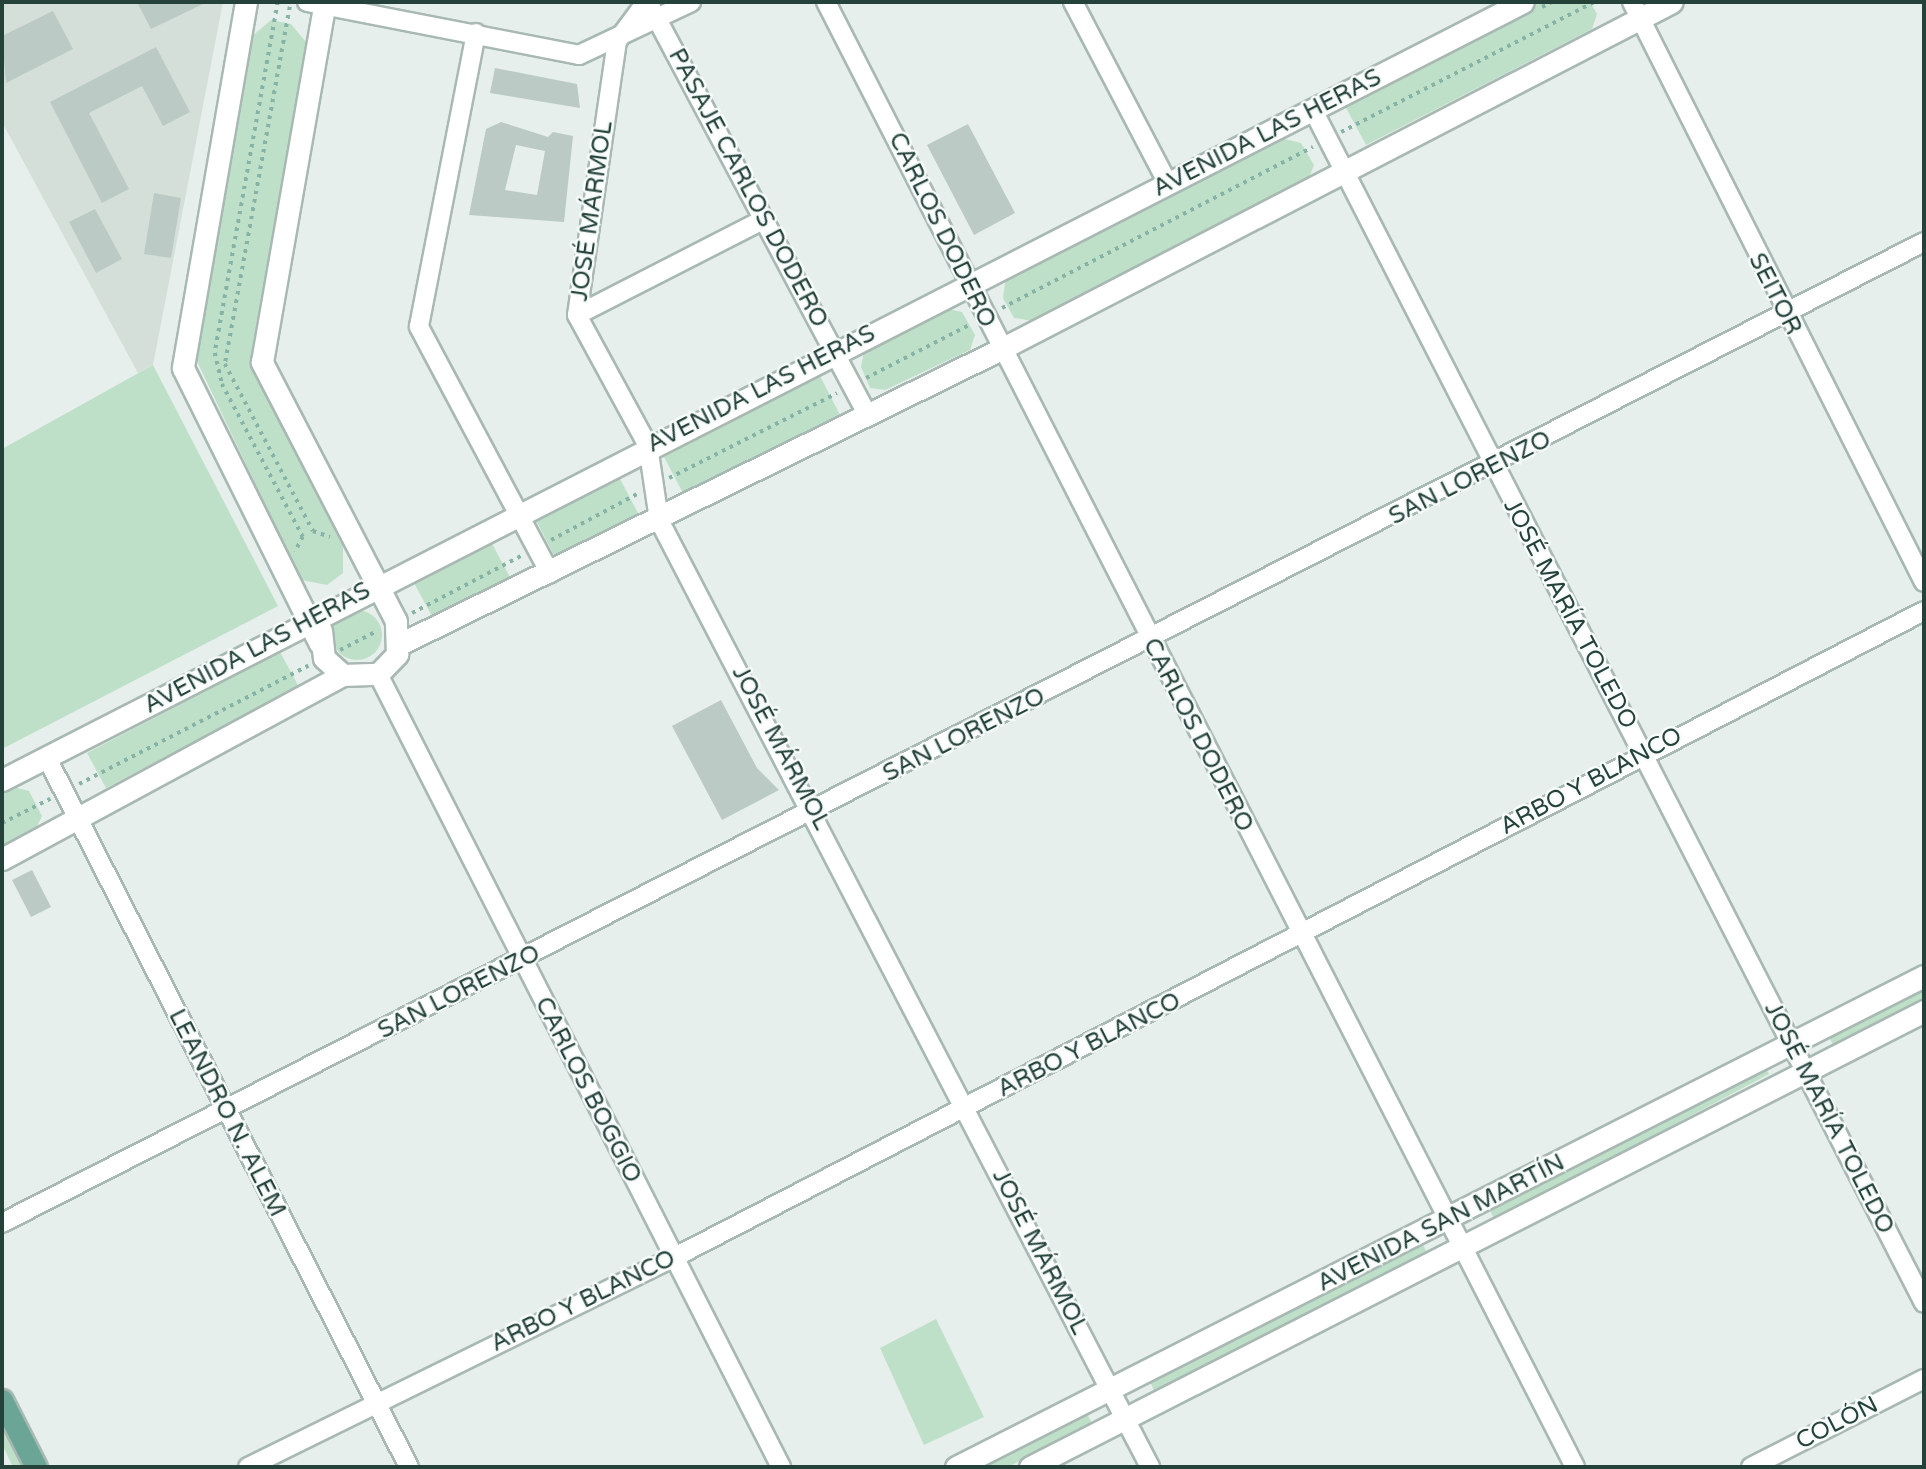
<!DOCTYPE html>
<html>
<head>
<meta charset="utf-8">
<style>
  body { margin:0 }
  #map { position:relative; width:1926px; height:1469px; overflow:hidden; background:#e6efeb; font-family:"Varela Round",sans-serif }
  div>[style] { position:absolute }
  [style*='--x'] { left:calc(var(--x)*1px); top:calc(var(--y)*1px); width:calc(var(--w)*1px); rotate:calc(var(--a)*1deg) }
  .built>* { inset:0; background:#d4dfda }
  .green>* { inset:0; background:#bfe0c8 }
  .round { border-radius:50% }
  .building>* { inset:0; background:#bbcac4 }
  .path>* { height:3.5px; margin-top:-1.75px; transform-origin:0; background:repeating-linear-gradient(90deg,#86b3a5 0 3.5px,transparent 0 8.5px) }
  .roads { filter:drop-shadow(2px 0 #a8b8b2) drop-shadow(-2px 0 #a8b8b2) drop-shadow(0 2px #a8b8b2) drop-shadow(0 -2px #a8b8b2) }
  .minor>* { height:18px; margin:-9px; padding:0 9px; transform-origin:9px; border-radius:9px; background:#fff }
  .secondary>* { height:21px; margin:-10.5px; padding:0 10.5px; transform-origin:10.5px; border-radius:10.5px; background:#fff }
  .primary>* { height:21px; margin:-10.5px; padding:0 10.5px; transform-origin:10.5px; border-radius:10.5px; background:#6aa596 }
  span { translate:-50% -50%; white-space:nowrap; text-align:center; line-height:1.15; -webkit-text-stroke:5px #f7fbf9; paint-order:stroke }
  .street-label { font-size:24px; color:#24423a }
  .frame { position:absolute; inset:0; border:4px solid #24423a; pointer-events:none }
</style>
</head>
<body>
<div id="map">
  <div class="built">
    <div style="clip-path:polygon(2px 2px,223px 2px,153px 365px,138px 373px,2px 122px)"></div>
  </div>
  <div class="green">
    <div style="clip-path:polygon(1539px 2px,1590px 2px,1597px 14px,1592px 29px,1366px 145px,1344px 104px)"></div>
    <div style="clip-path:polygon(271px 20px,291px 24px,306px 42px,250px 361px,343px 547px,343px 573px,327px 585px,301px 580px,194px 355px,250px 38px)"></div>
    <div style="clip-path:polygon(1281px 138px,1301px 143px,1314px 165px,1306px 185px,1034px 321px,1014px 318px,1003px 298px,1006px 277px)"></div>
    <div style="clip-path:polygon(948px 309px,962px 312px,975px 335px,970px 350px,885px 390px,870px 388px,861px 367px,864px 351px)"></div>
    <div style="clip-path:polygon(153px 365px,278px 606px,2px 749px,2px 449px)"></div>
    <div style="clip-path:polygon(820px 376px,840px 415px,684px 495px,664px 457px)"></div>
    <div style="clip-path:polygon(619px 477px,639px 515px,556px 559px,536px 520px)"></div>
    <div style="clip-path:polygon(490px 540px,511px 579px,434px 620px,413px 581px)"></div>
    <div class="round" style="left:332px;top:610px;width:50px;height:50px"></div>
    <div style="clip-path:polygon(280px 652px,299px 687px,106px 788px,87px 753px)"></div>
    <div style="clip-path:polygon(9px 786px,29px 791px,42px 816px,35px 830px,2px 847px,2px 789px)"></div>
    <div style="clip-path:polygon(1924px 987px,1924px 1000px,1834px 1047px,1829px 1036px)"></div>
    <div style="clip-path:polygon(1763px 1064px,1769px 1074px,1495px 1220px,1489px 1209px)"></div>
    <div style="clip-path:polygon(1422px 1243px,1428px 1255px,1156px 1394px,1150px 1382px)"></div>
    <div style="clip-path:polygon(936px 1319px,984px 1417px,924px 1445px,880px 1348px)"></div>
    <div style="clip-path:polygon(1085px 1410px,1092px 1423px,1008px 1467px,976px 1467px)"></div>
    <div style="clip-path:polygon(2px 1412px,31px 1467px,13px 1467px,2px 1444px)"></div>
  </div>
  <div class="building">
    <div style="clip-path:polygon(137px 2px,207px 2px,151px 29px)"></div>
    <div style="clip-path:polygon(53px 11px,73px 49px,6px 83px,2px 36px)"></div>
    <div style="clip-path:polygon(156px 47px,190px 112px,163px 126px,142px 86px,89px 113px,129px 189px,102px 203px,50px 102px)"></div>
    <div style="clip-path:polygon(495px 68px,577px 84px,580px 108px,490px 93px)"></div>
    <div style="clip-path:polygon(evenodd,501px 122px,548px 137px,553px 132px,573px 136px,564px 222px,469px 215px,486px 129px,501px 122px,516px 145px,545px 151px,537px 195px,505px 190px,516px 145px)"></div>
    <div style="clip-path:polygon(968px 124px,1015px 213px,974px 235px,927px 145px)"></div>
    <div style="clip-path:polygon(154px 193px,181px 198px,171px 258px,144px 254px)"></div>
    <div style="clip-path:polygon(95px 209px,122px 259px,96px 273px,69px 222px)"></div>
    <div style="clip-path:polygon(721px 700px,757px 768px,779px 790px,722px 820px,672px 726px)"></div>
    <div style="clip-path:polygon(32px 870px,51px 907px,31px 917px,12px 880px)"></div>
  </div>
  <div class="path">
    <div style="--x:278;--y:2;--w:357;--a:100.2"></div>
    <div style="--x:215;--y:353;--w:32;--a:77"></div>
    <div style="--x:222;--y:384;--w:173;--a:62.1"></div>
    <div style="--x:303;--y:537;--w:17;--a:118"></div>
    <div style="--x:290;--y:7;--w:363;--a:100.3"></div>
    <div style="--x:225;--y:364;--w:189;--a:62.2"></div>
    <div style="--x:313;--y:531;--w:18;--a:19"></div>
    <div style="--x:1542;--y:7;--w:11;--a:-27"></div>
    <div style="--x:1341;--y:132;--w:284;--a:-27.2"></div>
    <div style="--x:1002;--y:308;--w:350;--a:-27.4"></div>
    <div style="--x:866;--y:378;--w:118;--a:-27.2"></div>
    <div style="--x:669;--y:478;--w:188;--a:-26.8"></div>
    <div style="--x:551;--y:540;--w:98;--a:-28.1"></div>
    <div style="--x:412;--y:613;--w:125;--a:-27.6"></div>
    <div style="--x:340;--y:650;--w:42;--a:-27.2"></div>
    <div style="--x:79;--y:784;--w:258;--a:-27.3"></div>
    <div style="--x:2;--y:823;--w:54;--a:-26.6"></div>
  </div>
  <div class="roads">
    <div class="minor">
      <div style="--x:307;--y:2;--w:277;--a:11"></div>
      <div style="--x:579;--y:55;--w:124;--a:-25.3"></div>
      <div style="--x:646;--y:2;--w:49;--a:126.6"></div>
      <div style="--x:617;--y:41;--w:277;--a:98.3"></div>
      <div style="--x:577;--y:315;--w:149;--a:61.5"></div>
      <div style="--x:648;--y:446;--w:75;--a:81.5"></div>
      <div style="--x:659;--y:520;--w:1067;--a:62.59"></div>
      <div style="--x:648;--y:2;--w:464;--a:62"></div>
      <div style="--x:826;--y:2;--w:1645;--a:62.92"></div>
      <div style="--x:1073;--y:2;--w:205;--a:62.4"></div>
      <div style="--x:1632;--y:2;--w:649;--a:63.28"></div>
      <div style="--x:476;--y:33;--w:299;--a:101"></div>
      <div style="--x:419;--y:327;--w:279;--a:62"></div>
      <div style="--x:1313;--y:110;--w:1340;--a:62.88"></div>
      <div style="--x:577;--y:315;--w:211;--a:-27.1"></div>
      <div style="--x:378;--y:674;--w:890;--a:63.06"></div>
      <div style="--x:47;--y:758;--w:796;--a:62.95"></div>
      <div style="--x:2;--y:1223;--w:2158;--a:-27.04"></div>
      <div style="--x:248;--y:1467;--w:474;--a:-26.2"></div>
      <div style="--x:673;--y:1258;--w:1408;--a:-27.35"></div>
      <div style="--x:1751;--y:1467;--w:194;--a:-27"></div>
    </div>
    <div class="secondary">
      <div style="--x:246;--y:2;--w:371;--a:99.8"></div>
      <div style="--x:183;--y:368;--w:308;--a:63.6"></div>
      <div style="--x:321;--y:630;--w:28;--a:84"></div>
      <div style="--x:324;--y:658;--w:25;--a:42"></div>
      <div style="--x:400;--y:644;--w:669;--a:-26.14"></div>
      <div style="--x:1001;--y:349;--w:755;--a:-27.35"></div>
      <div style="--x:2;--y:780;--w:1708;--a:-27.09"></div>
      <div style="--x:2;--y:859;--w:387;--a:-28.4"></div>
      <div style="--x:343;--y:675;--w:35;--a:-2"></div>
      <div style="--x:378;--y:674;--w:28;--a:-46"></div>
      <div style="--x:397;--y:654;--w:33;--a:-92"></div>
      <div style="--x:396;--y:621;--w:292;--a:-117.4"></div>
      <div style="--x:262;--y:362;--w:365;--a:-80.1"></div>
      <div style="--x:956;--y:1467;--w:1085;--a:-26.9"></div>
      <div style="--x:1030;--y:1467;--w:1004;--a:-27.02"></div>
    </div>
    <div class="primary">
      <div style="--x:2;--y:1400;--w:75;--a:63.1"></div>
    </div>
  </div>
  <div class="street-label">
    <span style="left:1267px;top:133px;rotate:-27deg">AVENIDA LAS HERAS</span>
    <span style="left:748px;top:188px;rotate:62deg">PASAJE CARLOS DODERO</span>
    <span style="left:592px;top:211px;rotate:-82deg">JOSÉ MÁRMOL</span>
    <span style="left:942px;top:230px;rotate:64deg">CARLOS DODERO</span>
    <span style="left:1775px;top:294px;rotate:63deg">SEITOR</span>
    <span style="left:761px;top:389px;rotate:-27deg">AVENIDA LAS HERAS</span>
    <span style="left:1470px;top:478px;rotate:-27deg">SAN LORENZO</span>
    <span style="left:1570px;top:614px;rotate:62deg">JOSÉ MARÍA TOLEDO</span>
    <span style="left:257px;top:648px;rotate:-28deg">AVENIDA LAS HERAS</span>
    <span style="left:964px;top:735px;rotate:-27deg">SAN LORENZO</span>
    <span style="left:1198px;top:735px;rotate:63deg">CARLOS DODERO</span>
    <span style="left:781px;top:748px;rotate:62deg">JOSÉ MÁRMOL</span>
    <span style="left:1591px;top:781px;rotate:-28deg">ARBO Y BLANCO</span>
    <span style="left:459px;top:992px;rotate:-27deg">SAN LORENZO</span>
    <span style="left:1089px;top:1045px;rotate:-27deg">ARBO Y BLANCO</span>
    <span style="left:588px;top:1090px;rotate:63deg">CARLOS BOGGIO</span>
    <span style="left:227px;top:1113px;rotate:63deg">LEANDRO N. ALEM</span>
    <span style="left:1829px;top:1118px;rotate:63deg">JOSÉ MARÍA TOLEDO</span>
    <span style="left:1441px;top:1223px;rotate:-27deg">AVENIDA SAN MARTÍN</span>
    <span style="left:1040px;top:1252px;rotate:63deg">JOSÉ MÁRMOL</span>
    <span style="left:583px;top:1301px;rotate:-26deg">ARBO Y BLANCO</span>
    <span style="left:1837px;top:1423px;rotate:-27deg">COLÓN</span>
  </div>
  <div class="frame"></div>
</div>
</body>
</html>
